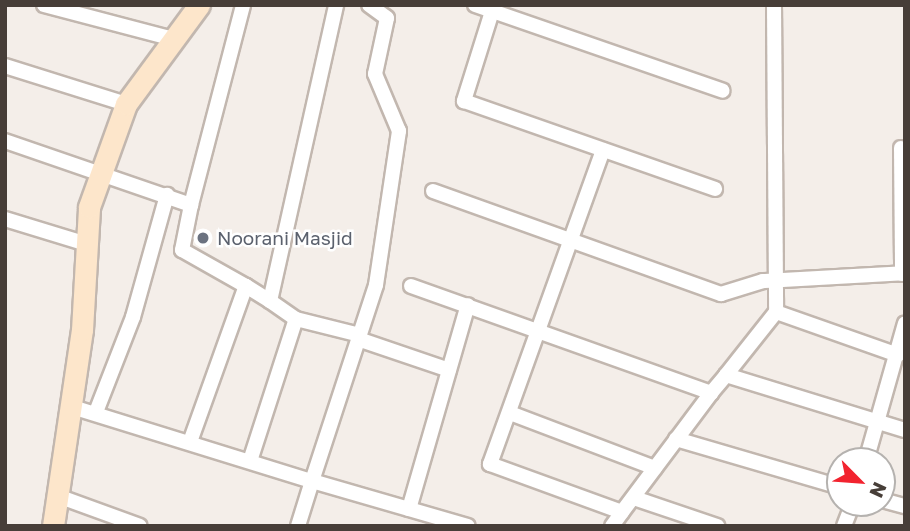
<!DOCTYPE html>
<html>
<head>
<meta charset="utf-8">
<style>
  body { margin:0 }
  #map { position:relative; width:910px; height:531px; overflow:hidden; background:#f4eee9; font-family:"Golos Text",sans-serif }
  div>[style] { position:absolute }
  [style*='--x'] { left:calc(var(--x)*1px); top:calc(var(--y)*1px); width:calc(var(--w)*1px); rotate:calc(var(--a)*1deg) }
  .roads { filter:drop-shadow(2px 0 #c2b7af) drop-shadow(-2px 0 #c2b7af) drop-shadow(0 2px #c2b7af) drop-shadow(0 -2px #c2b7af) }
  .street>* { height:14px; margin:-7px; padding:0 7px; transform-origin:7px; border-radius:7px; background:#fff }
  .secondary>* { height:21px; margin:-10.5px; padding:0 10.5px; transform-origin:10.5px; border-radius:10.5px; background:#fde6cb }
  .dots>* { width:19px; height:19px; translate:-50% -50%; box-sizing:border-box; border:4px solid #fff; border-radius:50% }
  span { translate:-50% -50%; white-space:nowrap; text-align:center; line-height:1.15; -webkit-text-stroke:5px #fff; paint-order:stroke }
  .worship-label { font-size:19px; color:#5b616d }
  .left { translate:0 -50%; text-align:left }
  .frame { position:absolute; inset:0; border:7px solid #473e38; pointer-events:none }
  .north { position:absolute; left:826px; top:447px; width:70px; height:70px; box-sizing:border-box; background:#fff; border:2px solid #b5b2af; border-radius:50%; rotate:115deg; font-size:19px; font-weight:700; line-height:28px; text-align:center; color:#473e38 }
  .north::after { content:''; display:block; margin:auto; width:24px; height:32px; background:#f2232f; clip-path:polygon(50% 0,100% 100%,50% 72%,0 100%) }
</style>
</head>
<body>
<div id="map">
  <div class="roads">
    <div class="street">
      <div style="--x:44;--y:5;--w:130;--a:14.7"></div>
      <div style="--x:475;--y:5;--w:262;--a:19.1"></div>
      <div style="--x:494;--y:5;--w:101;--a:107.4"></div>
      <div style="--x:464;--y:101;--w:266;--a:19.3"></div>
      <div style="--x:774;--y:5;--w:307;--a:89.6"></div>
      <div style="--x:5;--y:66;--w:127;--a:17.4"></div>
      <div style="--x:5;--y:141;--w:197;--a:19"></div>
      <div style="--x:191;--y:205;--w:207;--a:-75.4"></div>
      <div style="--x:901;--y:148;--w:126;--a:89.5"></div>
      <div style="--x:603;--y:150;--w:334;--a:109.8"></div>
      <div style="--x:490;--y:464;--w:140;--a:20"></div>
      <div style="--x:622;--y:512;--w:149;--a:-53.2"></div>
      <div style="--x:433;--y:191;--w:306;--a:19.7"></div>
      <div style="--x:721;--y:294;--w:44;--a:-17.2"></div>
      <div style="--x:763;--y:281;--w:142;--a:-3.2"></div>
      <div style="--x:191;--y:205;--w:46;--a:101.3"></div>
      <div style="--x:182;--y:250;--w:73;--a:29.4"></div>
      <div style="--x:5;--y:219;--w:89;--a:17"></div>
      <div style="--x:411;--y:286;--w:319;--a:19.6"></div>
      <div style="--x:711;--y:393;--w:23;--a:-50"></div>
      <div style="--x:726;--y:375;--w:187;--a:17.1"></div>
      <div style="--x:270;--y:301;--w:32;--a:35"></div>
      <div style="--x:296;--y:319;--w:66;--a:14"></div>
      <div style="--x:358;--y:339;--w:96;--a:18.8"></div>
      <div style="--x:726;--y:375;--w:80;--a:-51.6"></div>
      <div style="--x:776;--y:312;--w:129;--a:19.4"></div>
      <div style="--x:69;--y:406;--w:254;--a:17.2"></div>
      <div style="--x:312;--y:481;--w:206;--a:-71.9"></div>
      <div style="--x:376;--y:285;--w:156;--a:-81.5"></div>
      <div style="--x:399;--y:131;--w:62;--a:-112.8"></div>
      <div style="--x:375;--y:74;--w:57;--a:-77.9"></div>
      <div style="--x:387;--y:18;--w:22;--a:-144"></div>
      <div style="--x:96;--y:412;--w:102;--a:-68.7"></div>
      <div style="--x:133;--y:317;--w:127;--a:-74.4"></div>
      <div style="--x:510;--y:413;--w:155;--a:20.8"></div>
      <div style="--x:676;--y:439;--w:171;--a:16.3"></div>
      <div style="--x:190;--y:442;--w:166;--a:-70.3"></div>
      <div style="--x:246;--y:286;--w:28;--a:32"></div>
      <div style="--x:270;--y:301;--w:303;--a:-77.4"></div>
      <div style="--x:250;--y:461;--w:149;--a:-72.1"></div>
      <div style="--x:866;--y:461;--w:143;--a:-74.2"></div>
      <div style="--x:55;--y:495;--w:90;--a:20"></div>
      <div style="--x:634;--y:498;--w:88;--a:18.6"></div>
      <div style="--x:882;--y:500;--w:24;--a:15"></div>
      <div style="--x:409;--y:509;--w:212;--a:-73.9"></div>
      <div style="--x:298;--y:526;--w:47;--a:-72.7"></div>
      <div style="--x:312;--y:481;--w:162;--a:16.1"></div>
      <div style="--x:612;--y:526;--w:17;--a:-54"></div>
      <div style="--x:844;--y:526;--w:25;--a:-69"></div>
    </div>
    <div class="secondary">
      <div style="--x:53;--y:526;--w:198;--a:-81.6"></div>
      <div style="--x:82;--y:330;--w:123;--a:-86.7"></div>
      <div style="--x:89;--y:207;--w:109;--a:-70.2"></div>
      <div style="--x:126;--y:104;--w:123;--a:-53.6"></div>
    </div>
  </div>
  <div class="dots">
    <div style="left:203px;top:238px;background:#6b7280"></div>
  </div>
  <div class="worship-label">
    <span class="left" style="left:217px;top:238px">Noorani Masjid</span>
  </div>
  <div class="frame"></div>
  <div class="north">N</div>
</div>
</body>
</html>
